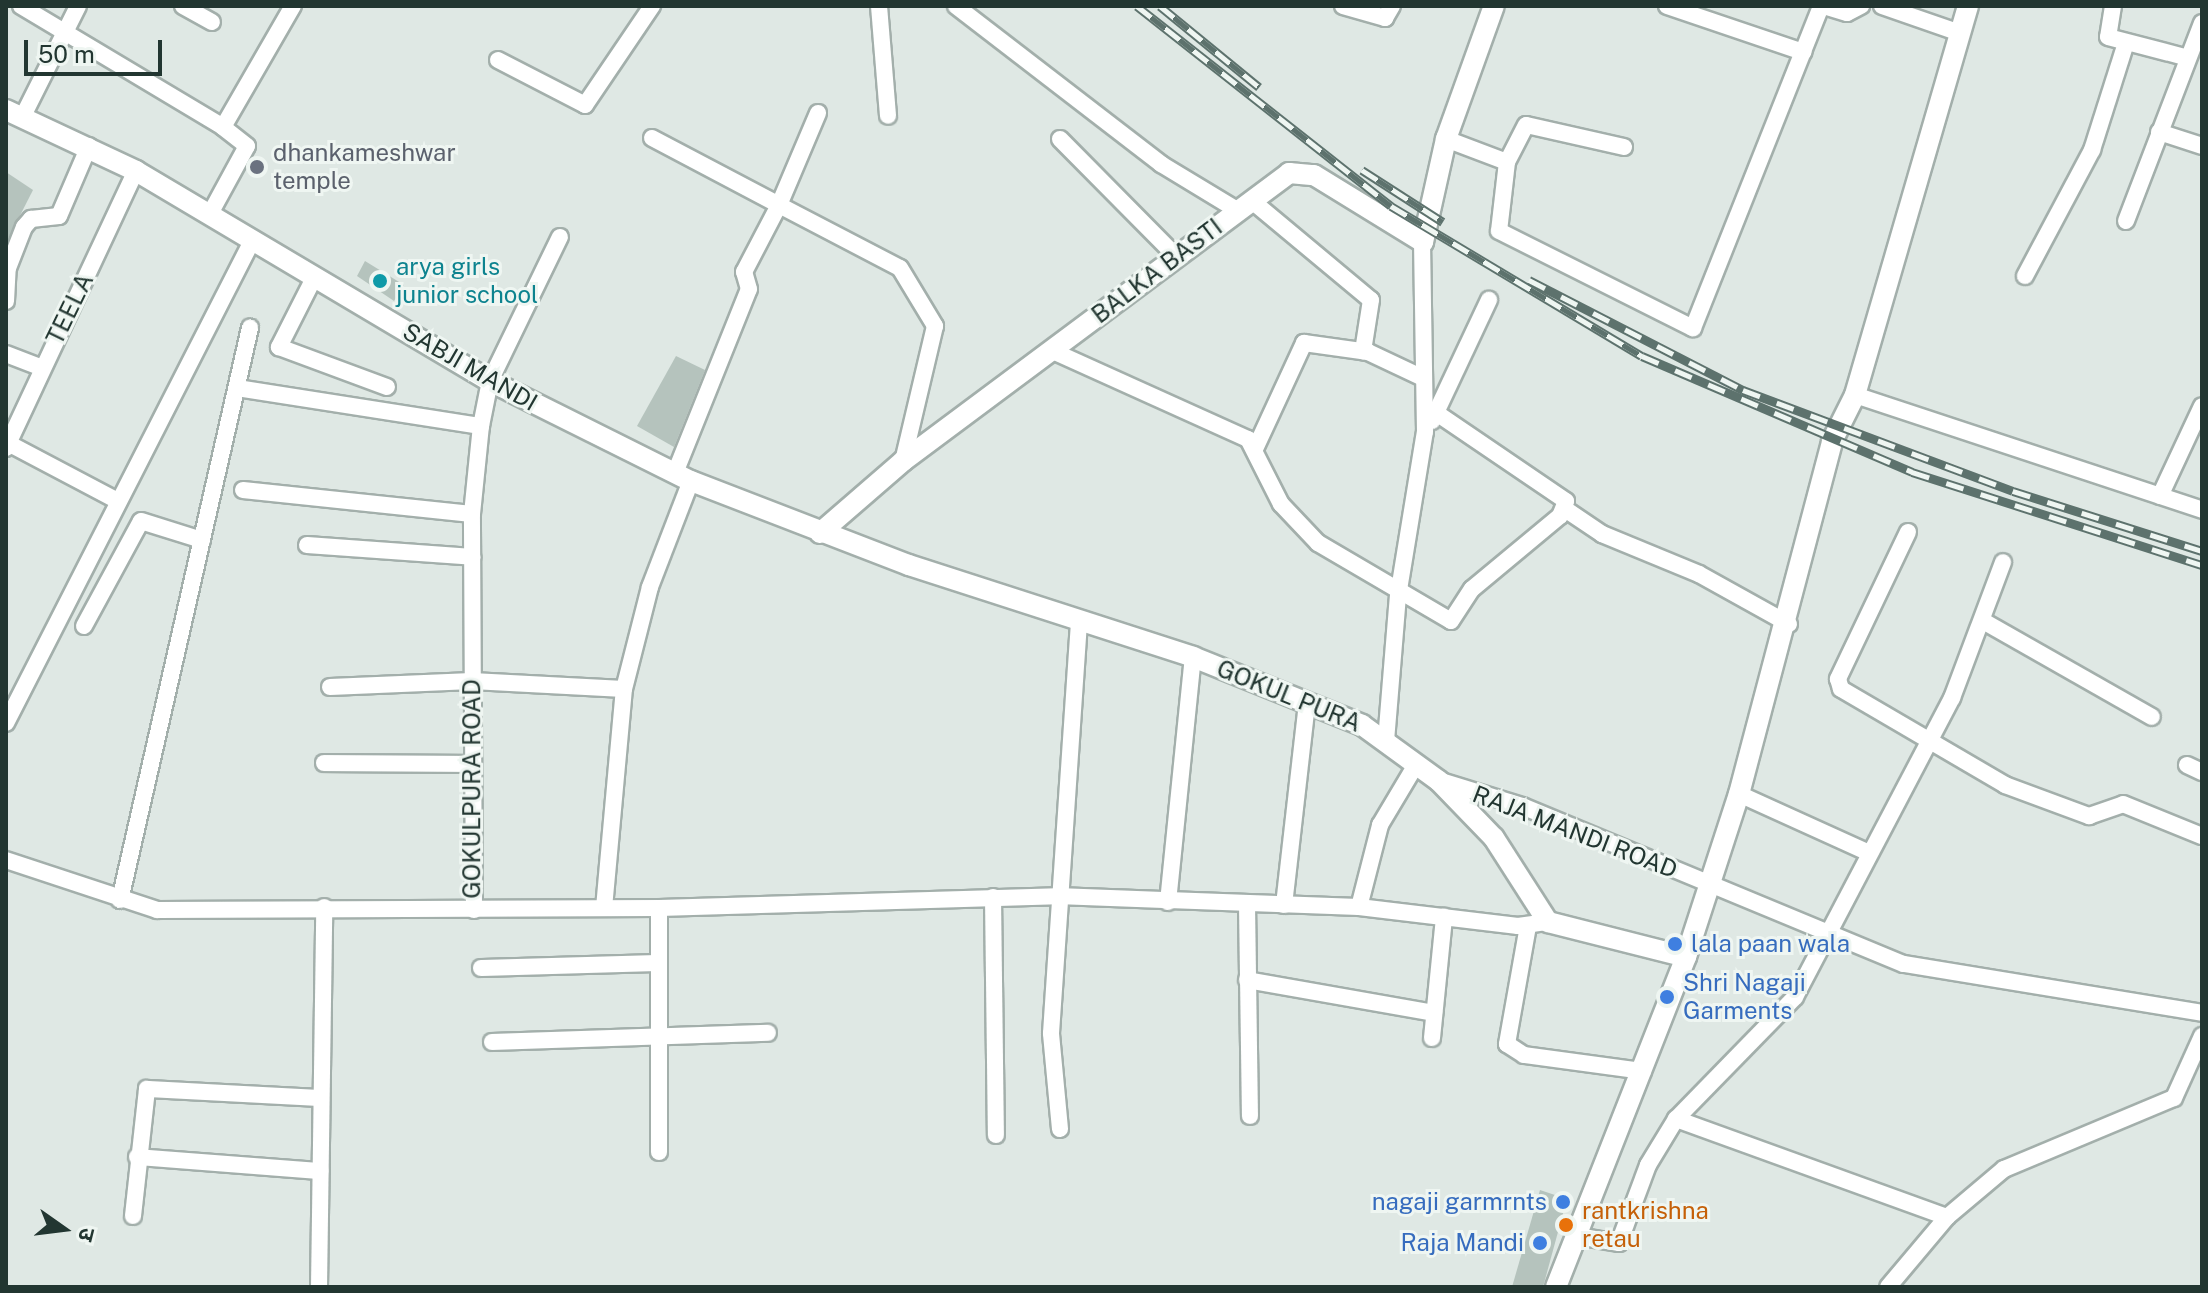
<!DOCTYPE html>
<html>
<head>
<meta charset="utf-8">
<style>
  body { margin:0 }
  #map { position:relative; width:2208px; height:1293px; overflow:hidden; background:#dfe8e4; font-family:"Public Sans","Noto Sans Devanagari",sans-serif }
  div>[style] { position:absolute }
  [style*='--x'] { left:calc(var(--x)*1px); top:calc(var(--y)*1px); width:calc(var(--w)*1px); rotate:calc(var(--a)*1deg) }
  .building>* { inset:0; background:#b5c3bd }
  .roads { filter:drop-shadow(2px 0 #a3afab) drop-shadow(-2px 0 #a3afab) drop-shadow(0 2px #a3afab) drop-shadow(0 -2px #a3afab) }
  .minor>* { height:16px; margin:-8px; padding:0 8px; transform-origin:8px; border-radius:8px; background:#fff }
  .tertiary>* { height:20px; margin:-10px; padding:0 10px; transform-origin:10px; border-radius:10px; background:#fff }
  .rail>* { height:9px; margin-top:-4.5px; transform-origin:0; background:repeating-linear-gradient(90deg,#eff6f2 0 18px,#5d726d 0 36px); box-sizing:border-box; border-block:2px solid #5d726d }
  .dots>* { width:22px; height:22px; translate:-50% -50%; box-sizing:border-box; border:4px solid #eff6f2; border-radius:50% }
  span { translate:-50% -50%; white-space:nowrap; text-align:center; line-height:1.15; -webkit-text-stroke:6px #eff6f2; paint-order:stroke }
  .worship-label { font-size:24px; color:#5b616d }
  .left { translate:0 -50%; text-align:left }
  .culture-label { font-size:24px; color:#0d838f }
  .street-label { font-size:24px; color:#223631 }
  .shop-label { font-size:24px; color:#366cbe }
  .right { translate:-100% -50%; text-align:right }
  .food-label { font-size:24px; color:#c56008 }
  .frame { position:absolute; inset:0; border:8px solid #223631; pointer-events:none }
  .north { position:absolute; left:24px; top:1189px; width:80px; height:80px; -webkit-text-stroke:6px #eff6f2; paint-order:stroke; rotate:104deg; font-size:22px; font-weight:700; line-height:32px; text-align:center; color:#223631 }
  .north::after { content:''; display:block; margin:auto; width:28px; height:36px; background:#223631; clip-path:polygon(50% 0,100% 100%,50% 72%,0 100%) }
  .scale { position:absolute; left:24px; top:40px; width:138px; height:36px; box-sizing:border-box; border:4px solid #223631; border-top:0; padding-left:10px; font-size:24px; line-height:28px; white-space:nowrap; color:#223631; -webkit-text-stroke:6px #eff6f2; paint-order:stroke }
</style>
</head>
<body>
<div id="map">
  <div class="building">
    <div style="clip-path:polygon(6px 172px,33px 190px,6px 243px)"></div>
    <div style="clip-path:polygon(365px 261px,404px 285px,394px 301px,357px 276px)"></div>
    <div style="clip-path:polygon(676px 356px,705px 370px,674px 447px,637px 426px)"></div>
    <div style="clip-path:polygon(1540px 1190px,1567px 1199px,1543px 1287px,1512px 1287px)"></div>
  </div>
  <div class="roads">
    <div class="minor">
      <div style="--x:21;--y:6;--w:235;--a:30.9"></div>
      <div style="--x:183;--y:6;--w:33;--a:29"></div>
      <div style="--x:879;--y:6;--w:110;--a:85.3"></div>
      <div style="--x:956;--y:6;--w:259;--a:37.6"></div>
      <div style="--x:1161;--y:164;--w:89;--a:31.2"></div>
      <div style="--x:1343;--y:6;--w:44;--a:15.9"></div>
      <div style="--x:1385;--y:18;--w:14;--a:-60"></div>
      <div style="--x:1667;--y:6;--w:144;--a:18.7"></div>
      <div style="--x:1824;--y:6;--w:24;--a:17"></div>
      <div style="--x:1847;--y:13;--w:16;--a:-27"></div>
      <div style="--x:1882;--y:6;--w:83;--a:19.1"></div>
      <div style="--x:2113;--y:6;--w:31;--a:99"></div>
      <div style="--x:2108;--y:37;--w:80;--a:14.6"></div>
      <div style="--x:498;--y:60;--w:98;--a:27.3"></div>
      <div style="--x:585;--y:105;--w:120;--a:-55.9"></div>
      <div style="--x:22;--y:118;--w:125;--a:-63.4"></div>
      <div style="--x:2159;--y:132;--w:45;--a:18"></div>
      <div style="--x:652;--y:138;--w:144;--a:27.8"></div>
      <div style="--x:779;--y:205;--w:100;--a:-67"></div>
      <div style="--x:1060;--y:139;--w:162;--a:45.3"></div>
      <div style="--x:1446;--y:139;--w:65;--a:20.7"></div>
      <div style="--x:1624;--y:147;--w:100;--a:-167.3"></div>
      <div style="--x:1526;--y:125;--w:42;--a:117.2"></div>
      <div style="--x:1507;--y:162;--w:69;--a:96.6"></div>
      <div style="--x:1499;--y:231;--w:217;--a:26.6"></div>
      <div style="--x:1693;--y:328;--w:347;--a:-68.3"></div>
      <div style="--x:1251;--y:200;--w:156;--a:39.8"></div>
      <div style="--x:1371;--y:300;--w:52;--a:98.9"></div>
      <div style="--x:211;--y:212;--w:75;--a:-61.4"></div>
      <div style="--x:247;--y:146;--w:31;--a:-142"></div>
      <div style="--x:223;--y:127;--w:140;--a:-60"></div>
      <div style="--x:2126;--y:221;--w:212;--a:-69"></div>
      <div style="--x:315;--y:276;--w:80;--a:116.9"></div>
      <div style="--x:279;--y:347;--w:115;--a:20.3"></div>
      <div style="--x:2025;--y:276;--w:143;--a:-62"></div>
      <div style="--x:2092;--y:150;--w:112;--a:-72.4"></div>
      <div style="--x:6;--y:301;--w:33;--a:-87"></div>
      <div style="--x:8;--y:268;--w:44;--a:-68.7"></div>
      <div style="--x:24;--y:227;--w:11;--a:-49"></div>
      <div style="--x:31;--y:219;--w:28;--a:-6"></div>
      <div style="--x:59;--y:216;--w:76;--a:-66.8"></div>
      <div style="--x:1055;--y:352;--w:212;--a:24.3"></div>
      <div style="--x:1248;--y:439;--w:73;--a:63.1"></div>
      <div style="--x:1281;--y:504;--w:54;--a:46.5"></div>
      <div style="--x:1318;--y:543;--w:154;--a:30.4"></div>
      <div style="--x:1451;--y:621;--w:38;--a:-57"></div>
      <div style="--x:1472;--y:589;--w:114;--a:-39.7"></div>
      <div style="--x:1560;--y:516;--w:16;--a:-68"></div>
      <div style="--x:1566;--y:501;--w:155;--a:-145.8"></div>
      <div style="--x:6;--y:354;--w:39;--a:21"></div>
      <div style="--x:237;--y:388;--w:247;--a:8.9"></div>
      <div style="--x:1855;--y:395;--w:366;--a:18.3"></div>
      <div style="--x:1432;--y:421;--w:134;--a:-64.8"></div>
      <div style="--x:6;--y:442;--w:127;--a:27.8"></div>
      <div style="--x:6;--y:448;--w:306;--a:-64.9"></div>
      <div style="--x:1255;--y:449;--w:117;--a:-65.2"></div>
      <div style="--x:1304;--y:343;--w:65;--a:8"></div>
      <div style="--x:1368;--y:352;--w:61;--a:25.3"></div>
      <div style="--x:675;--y:473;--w:198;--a:-68.1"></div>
      <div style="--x:749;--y:289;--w:18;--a:-106"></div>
      <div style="--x:744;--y:272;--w:76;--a:-62.4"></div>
      <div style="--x:779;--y:205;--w:136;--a:27.5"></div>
      <div style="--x:900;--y:268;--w:68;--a:58.9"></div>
      <div style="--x:935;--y:326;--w:139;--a:103.3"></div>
      <div style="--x:243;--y:490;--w:230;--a:6"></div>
      <div style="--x:2160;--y:496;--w:99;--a:-65"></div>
      <div style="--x:1565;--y:509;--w:45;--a:34"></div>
      <div style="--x:1602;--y:534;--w:105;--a:22.4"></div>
      <div style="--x:1699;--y:574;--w:103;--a:29.1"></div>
      <div style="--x:1908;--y:532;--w:163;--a:115.5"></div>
      <div style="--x:1838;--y:679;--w:10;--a:73"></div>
      <div style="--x:1841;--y:689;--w:190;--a:30.3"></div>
      <div style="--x:2005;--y:785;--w:90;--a:20.3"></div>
      <div style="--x:2089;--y:816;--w:36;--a:-19"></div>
      <div style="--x:2123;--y:804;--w:85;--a:22.1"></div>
      <div style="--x:307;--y:545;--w:166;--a:4.1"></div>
      <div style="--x:1983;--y:621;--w:194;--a:29.6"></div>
      <div style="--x:84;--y:626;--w:119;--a:-61.5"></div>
      <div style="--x:141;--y:521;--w:64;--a:17.3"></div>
      <div style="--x:330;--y:687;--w:142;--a:-2.4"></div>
      <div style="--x:472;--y:681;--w:152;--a:3"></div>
      <div style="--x:6;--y:723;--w:543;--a:-62.96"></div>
      <div style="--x:1386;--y:741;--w:145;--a:-85.3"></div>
      <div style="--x:1398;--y:596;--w:166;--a:-80.7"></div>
      <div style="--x:1425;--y:432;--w:189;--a:-90.9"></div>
      <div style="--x:324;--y:763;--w:148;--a:0.4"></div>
      <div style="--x:2187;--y:765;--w:17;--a:25"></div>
      <div style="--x:1441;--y:781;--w:85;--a:17.2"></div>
      <div style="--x:1522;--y:806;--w:413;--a:22.5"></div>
      <div style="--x:1904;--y:964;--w:302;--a:9.3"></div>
      <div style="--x:1739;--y:794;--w:143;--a:24.4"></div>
      <div style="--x:6;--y:860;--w:159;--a:18.3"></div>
      <div style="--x:157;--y:910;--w:502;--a:-0.23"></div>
      <div style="--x:659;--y:908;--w:398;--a:-1.7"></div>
      <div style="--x:1057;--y:896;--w:302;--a:2.1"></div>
      <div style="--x:1359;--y:907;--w:160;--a:6.8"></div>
      <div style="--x:1518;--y:926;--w:30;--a:-8"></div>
      <div style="--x:993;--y:897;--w:238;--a:89.3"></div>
      <div style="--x:120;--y:900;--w:587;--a:-77.2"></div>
      <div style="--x:1168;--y:902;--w:246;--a:-84.2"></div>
      <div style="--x:1247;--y:904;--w:212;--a:89.2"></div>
      <div style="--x:1284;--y:905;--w:204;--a:-83.5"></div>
      <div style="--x:1359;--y:907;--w:85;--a:-75.6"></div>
      <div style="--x:1380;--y:825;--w:66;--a:-59.2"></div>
      <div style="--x:604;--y:908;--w:220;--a:-84.8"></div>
      <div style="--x:624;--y:689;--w:105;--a:-75.7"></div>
      <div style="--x:650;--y:587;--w:114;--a:-68.9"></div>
      <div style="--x:659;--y:908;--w:244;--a:90"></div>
      <div style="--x:474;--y:910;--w:396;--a:-90.3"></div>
      <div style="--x:472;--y:514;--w:88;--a:-84.2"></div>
      <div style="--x:481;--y:426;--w:46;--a:-78.7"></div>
      <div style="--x:490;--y:381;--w:160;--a:-64.1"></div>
      <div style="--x:1528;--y:926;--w:120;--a:100.1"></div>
      <div style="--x:1507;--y:1044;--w:20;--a:33"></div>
      <div style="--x:1524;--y:1055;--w:120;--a:7.7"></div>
      <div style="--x:481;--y:968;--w:177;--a:-1.6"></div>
      <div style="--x:1247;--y:980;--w:190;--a:10"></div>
      <div style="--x:1432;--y:1038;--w:122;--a:-84.3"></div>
      <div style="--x:492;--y:1042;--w:276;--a:-1.9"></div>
      <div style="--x:1676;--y:1119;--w:288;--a:19.9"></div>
      <div style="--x:1060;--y:1129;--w:96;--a:-95.4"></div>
      <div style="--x:1051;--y:1033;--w:413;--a:-86.1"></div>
      <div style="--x:137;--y:1157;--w:184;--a:4.4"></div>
      <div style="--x:133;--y:1216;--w:128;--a:-83.7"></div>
      <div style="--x:147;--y:1089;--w:174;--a:3"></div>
      <div style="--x:1577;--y:1236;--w:43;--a:9.5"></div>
      <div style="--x:1619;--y:1243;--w:83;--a:-69.6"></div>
      <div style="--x:1648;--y:1165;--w:54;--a:-58.7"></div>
      <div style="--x:1676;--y:1119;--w:170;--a:-45.7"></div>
      <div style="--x:1795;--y:997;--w:338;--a:-62.3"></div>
      <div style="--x:1952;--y:698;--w:145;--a:-69.4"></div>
      <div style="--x:319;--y:1287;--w:380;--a:-89.2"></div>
      <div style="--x:1888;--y:1287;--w:92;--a:-49.9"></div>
      <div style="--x:1947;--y:1217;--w:75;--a:-40.1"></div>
      <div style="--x:2004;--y:1169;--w:184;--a:-22.7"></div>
      <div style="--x:2174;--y:1098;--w:68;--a:-65.7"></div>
    </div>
    <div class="tertiary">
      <div style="--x:6;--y:110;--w:144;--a:25.1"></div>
      <div style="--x:136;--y:171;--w:412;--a:30.7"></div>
      <div style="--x:490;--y:381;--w:225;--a:26.5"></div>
      <div style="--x:691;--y:481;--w:234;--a:21.1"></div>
      <div style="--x:909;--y:565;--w:299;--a:17.9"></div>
      <div style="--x:1193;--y:657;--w:182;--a:21.9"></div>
      <div style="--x:1362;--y:725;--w:95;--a:36"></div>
      <div style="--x:1439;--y:781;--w:79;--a:46"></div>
      <div style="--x:1494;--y:838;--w:100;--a:57.3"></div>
      <div style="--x:1548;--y:922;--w:142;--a:14.2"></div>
      <div style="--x:820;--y:533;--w:110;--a:-40.9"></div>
      <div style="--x:903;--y:461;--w:482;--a:-36.7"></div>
      <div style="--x:1289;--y:173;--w:25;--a:5"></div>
      <div style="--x:1314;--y:175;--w:128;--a:31.6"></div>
      <div style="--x:1423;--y:242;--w:106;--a:-77.4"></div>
      <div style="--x:1446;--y:139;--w:141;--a:-70.2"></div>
      <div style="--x:1556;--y:1287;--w:355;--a:-68.5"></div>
      <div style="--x:1686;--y:957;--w:171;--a:-72"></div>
      <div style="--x:1739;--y:794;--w:365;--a:-75.2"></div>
      <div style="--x:1832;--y:441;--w:51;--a:-63.4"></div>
      <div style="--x:1855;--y:395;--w:405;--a:-73.8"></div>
    </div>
  </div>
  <div class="rail">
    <div style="--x:1137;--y:6;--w:323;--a:38.2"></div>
    <div style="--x:1391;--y:206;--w:292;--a:30.9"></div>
    <div style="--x:1642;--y:356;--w:294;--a:23.2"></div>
    <div style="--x:1912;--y:472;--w:305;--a:17.8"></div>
    <div style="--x:1160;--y:6;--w:128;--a:39.3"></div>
    <div style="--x:1362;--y:170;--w:96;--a:32.7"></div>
    <div style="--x:1529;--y:280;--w:241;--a:27.2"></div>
    <div style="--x:1743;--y:390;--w:288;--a:20.5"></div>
    <div style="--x:2013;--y:491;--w:198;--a:17.6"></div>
  </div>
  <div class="dots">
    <div style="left:257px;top:167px;background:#6b7280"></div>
    <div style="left:380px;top:281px;background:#0f9aa8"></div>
    <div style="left:1675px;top:944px;background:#3f7fe0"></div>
    <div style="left:1667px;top:997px;background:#3f7fe0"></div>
    <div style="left:1563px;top:1202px;background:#3f7fe0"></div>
    <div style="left:1566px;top:1225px;background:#e8710a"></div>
    <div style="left:1540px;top:1243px;background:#3f7fe0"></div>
  </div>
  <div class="worship-label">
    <span class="left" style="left:273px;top:167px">dhankameshwar<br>temple</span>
  </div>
  <div class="culture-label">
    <span class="left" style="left:396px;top:281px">arya girls<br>junior school</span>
  </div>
  <div class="street-label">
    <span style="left:1157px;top:271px;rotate:-37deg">BALKA BASTI</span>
    <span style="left:70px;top:309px;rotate:-64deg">TEELA</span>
    <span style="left:470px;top:367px;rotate:30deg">SABJI MANDI</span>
    <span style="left:1289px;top:696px;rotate:22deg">GOKUL PURA</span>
    <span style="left:472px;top:789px;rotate:-90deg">GOKULPURA ROAD</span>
    <span style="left:1575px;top:832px;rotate:21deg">RAJA MANDI ROAD</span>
  </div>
  <div class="shop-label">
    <span class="left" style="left:1691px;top:944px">lala paan wala</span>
    <span class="left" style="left:1683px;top:997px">Shri Nagaji<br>Garments</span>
    <span class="right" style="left:1547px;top:1202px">nagaji garmrnts</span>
    <span class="right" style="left:1524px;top:1243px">Raja Mandi</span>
  </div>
  <div class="food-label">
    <span class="left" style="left:1582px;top:1225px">rantkrishna<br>retau</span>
  </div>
  <div class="frame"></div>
  <div class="north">उ</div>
  <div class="scale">50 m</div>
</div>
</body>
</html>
